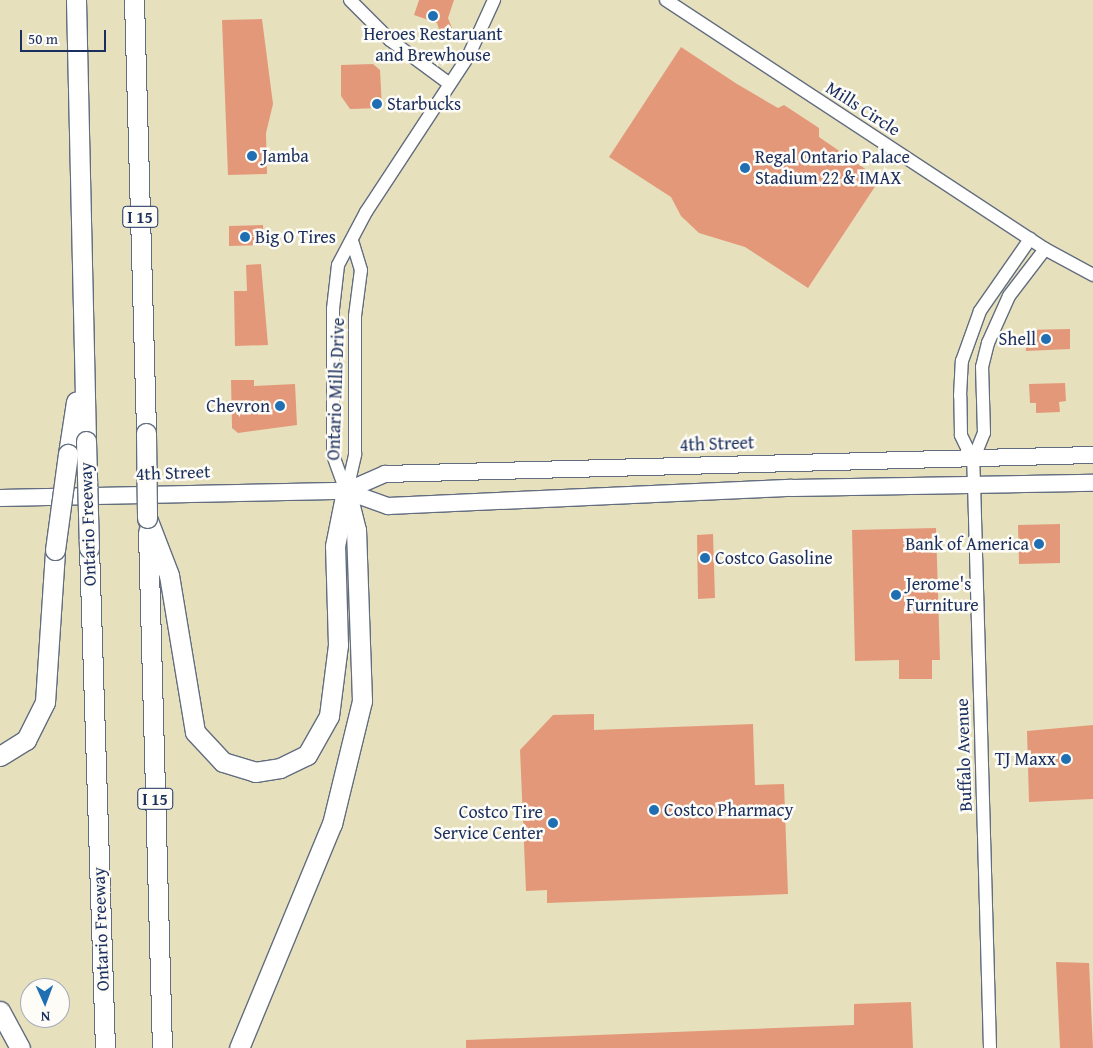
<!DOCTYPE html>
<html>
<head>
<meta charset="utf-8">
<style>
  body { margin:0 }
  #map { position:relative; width:1093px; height:1048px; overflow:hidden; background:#e7e0bc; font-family:"Gentium Book Plus",serif }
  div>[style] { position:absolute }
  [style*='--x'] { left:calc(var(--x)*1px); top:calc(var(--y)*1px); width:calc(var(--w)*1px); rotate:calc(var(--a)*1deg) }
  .building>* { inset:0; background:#e39979 }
  .roads { filter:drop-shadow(1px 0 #626d7f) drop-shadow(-1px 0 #626d7f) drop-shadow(0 1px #626d7f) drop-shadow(0 -1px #626d7f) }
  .minor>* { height:12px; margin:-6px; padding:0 6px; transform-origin:6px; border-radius:6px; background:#fff }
  .major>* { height:16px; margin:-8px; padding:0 8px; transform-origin:8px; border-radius:8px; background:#fff }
  .highway>* { height:19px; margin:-9.5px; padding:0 9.5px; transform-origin:9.5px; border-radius:9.5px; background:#fff }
  .bridges { filter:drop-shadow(1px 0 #626d7f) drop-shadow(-1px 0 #626d7f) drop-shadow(0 1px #626d7f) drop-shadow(0 -1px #626d7f) }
  .highway-bridge>* { height:19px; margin:-9.5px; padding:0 9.5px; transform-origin:9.5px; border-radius:9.5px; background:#fff }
  .dots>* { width:14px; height:14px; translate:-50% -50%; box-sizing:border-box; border:2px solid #fdfcf7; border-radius:50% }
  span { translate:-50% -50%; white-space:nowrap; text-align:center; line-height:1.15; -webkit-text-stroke:5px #fdfcf7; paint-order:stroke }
  .shield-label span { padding:1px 4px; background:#fdfcf7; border:1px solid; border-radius:4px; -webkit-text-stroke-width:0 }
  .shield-label { font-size:16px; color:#1b2f5e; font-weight:700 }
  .poi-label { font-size:18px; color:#1b2f5e }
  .left { translate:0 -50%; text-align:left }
  .right { translate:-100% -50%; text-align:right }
  .street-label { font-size:18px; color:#1b2f5e }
  .north { position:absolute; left:20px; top:978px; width:50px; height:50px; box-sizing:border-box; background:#fdfcf7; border:1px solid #a3aaba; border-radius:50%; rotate:178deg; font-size:14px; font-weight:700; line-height:20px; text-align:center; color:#1b2f5e }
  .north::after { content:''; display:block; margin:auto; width:18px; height:22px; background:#1f6fb2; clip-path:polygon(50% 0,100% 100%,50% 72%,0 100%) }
  .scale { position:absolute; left:20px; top:30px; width:86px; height:22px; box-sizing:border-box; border:2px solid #1b2f5e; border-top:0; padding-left:6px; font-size:15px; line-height:18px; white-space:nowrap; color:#1b2f5e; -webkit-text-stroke:4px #fdfcf7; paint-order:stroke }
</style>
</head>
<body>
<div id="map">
  <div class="building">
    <div style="clip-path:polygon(419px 0,454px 0,448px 18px,452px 28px,440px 32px,437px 23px,414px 15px)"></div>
    <div style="clip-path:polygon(262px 19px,273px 104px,266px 133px,267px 174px,228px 175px,222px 20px)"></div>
    <div style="clip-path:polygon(681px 47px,737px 84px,778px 108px,784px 105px,819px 128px,819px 137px,880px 179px,808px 288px,745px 247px,699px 233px,681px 216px,671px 197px,609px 157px)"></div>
    <div style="clip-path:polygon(373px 64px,380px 70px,382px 108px,350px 109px,341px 96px,341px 65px)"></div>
    <div style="clip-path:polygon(263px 225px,264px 245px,229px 246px,229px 226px)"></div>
    <div style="clip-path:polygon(261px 264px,268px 345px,235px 346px,234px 291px,247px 291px,246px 265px)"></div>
    <div style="clip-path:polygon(1070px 329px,1070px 349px,1026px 351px,1025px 330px)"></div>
    <div style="clip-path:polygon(231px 380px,254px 380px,254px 386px,295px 384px,297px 425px,238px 433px,232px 428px)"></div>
    <div style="clip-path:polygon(1065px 383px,1066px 401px,1059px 402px,1060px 412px,1036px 413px,1036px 403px,1030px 403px,1029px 384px)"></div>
    <div style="clip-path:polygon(1060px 524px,1060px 563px,1019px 564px,1018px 525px)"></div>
    <div style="clip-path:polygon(936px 528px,940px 660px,932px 660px,932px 679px,899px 679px,899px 660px,855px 661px,852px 530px)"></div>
    <div style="clip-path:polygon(713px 534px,715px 598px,698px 599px,697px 535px)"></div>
    <div style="clip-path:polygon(594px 714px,594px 730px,753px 724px,755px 785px,784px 784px,788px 894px,547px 903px,547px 890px,526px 891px,520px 750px,553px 715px)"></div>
    <div style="clip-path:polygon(1093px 725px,1093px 799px,1029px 802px,1027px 731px)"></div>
    <div style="clip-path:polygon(1056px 962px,1089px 963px,1093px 1048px,1060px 1048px)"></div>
    <div style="clip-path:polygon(911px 1002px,913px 1048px,466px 1048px,466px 1040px,854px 1025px,854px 1004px)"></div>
  </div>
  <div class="roads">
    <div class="minor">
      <div style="--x:350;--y:0;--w:57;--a:45"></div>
      <div style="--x:390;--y:40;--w:74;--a:36.3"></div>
      <div style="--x:666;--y:0;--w:453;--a:33.3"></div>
      <div style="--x:1045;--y:249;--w:55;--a:28.4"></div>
      <div style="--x:973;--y:460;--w:29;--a:-68"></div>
      <div style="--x:984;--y:433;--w:66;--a:-91.7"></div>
      <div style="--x:982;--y:367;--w:25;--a:-76"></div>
      <div style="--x:988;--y:343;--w:51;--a:-65.9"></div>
      <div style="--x:1009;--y:296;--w:59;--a:-52.5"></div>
      <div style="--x:347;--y:490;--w:37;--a:-77"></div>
      <div style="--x:355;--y:454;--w:138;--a:-90"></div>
      <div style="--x:355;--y:316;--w:46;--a:-82.6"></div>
      <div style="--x:361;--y:270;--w:28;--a:-107"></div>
      <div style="--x:346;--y:491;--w:38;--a:-110"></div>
      <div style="--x:333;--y:455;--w:146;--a:-90"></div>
      <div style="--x:333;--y:309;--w:44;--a:-83.5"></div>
      <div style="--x:338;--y:265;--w:60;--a:-62.2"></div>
      <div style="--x:366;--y:212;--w:186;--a:-56.7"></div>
      <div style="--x:468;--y:57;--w:63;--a:-65.5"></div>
      <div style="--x:990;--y:1048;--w:564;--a:-91.62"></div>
      <div style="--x:974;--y:484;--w:24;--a:-92"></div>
      <div style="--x:973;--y:460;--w:28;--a:-116"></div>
      <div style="--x:961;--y:435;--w:39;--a:-91"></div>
      <div style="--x:960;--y:396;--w:35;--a:-87"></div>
      <div style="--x:962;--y:361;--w:53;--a:-70.2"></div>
      <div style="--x:980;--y:311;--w:88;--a:-55.2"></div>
    </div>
    <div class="major">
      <div style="--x:346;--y:491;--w:43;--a:-23.6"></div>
      <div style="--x:385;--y:474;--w:708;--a:-1.54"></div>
      <div style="--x:0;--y:498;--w:346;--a:-1.2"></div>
      <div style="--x:346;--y:491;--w:45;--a:19.7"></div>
      <div style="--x:388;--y:506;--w:404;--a:-2.6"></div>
      <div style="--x:792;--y:488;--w:301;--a:-1"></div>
    </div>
    <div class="highway">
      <div style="--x:76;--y:0;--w:441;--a:88.7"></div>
      <div style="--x:134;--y:0;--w:433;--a:88.4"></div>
      <div style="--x:68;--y:454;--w:53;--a:-81.3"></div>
      <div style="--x:147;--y:518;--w:61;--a:68.9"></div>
      <div style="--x:169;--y:575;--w:159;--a:80.6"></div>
      <div style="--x:195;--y:732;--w:41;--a:47"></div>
      <div style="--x:223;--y:762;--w:34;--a:17"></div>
      <div style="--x:255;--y:772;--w:25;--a:-9"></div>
      <div style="--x:280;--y:768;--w:30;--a:-26"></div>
      <div style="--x:307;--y:755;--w:45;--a:-60.6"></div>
      <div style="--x:329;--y:716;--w:72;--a:-82.8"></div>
      <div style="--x:338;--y:645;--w:99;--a:-91.7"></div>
      <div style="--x:335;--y:546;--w:56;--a:-78.7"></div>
      <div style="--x:148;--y:532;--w:516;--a:88.45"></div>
      <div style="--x:89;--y:548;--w:500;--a:88.17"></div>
      <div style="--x:0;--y:756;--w:31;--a:-32"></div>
      <div style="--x:26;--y:740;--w:42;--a:-63.4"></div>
      <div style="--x:45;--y:702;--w:152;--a:-86.2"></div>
      <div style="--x:0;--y:1011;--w:42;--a:61.6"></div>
      <div style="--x:239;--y:1048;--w:243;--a:-67.5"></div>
      <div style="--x:332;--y:824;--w:127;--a:-76.3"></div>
      <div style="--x:362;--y:701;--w:171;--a:-92"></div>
      <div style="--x:356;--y:530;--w:34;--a:-104"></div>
    </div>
  </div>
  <div class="bridges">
    <div class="highway-bridge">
      <div style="--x:146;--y:433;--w:85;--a:89.3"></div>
      <div style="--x:86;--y:441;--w:107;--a:88.4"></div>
      <div style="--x:55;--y:550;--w:97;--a:-82.3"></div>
    </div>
  </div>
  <div class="dots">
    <div style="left:433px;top:16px;background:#1f6fb2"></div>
    <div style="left:377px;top:104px;background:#1f6fb2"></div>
    <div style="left:252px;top:156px;background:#1f6fb2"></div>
    <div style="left:745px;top:168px;background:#1f6fb2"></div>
    <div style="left:245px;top:237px;background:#1f6fb2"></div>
    <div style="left:1046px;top:339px;background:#1f6fb2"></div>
    <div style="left:280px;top:406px;background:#1f6fb2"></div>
    <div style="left:1039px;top:544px;background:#1f6fb2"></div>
    <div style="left:705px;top:558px;background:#1f6fb2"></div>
    <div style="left:896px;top:595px;background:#1f6fb2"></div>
    <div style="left:1066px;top:759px;background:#1f6fb2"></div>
    <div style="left:654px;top:810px;background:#1f6fb2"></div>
    <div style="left:553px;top:823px;background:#1f6fb2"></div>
  </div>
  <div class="shield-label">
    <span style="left:140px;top:217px">I 15</span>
    <span style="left:155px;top:799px">I 15</span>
  </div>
  <div class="poi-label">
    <span style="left:433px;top:45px">Heroes Restaruant<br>and Brewhouse</span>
    <span class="left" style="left:387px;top:104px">Starbucks</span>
    <span class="left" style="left:262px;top:156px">Jamba</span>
    <span class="left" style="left:755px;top:168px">Regal Ontario Palace<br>Stadium 22 &amp; IMAX</span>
    <span class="left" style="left:255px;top:237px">Big O Tires</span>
    <span class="right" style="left:1036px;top:339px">Shell</span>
    <span class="right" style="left:270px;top:406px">Chevron</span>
    <span class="right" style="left:1029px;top:544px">Bank of America</span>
    <span class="left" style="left:715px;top:558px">Costco Gasoline</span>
    <span class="left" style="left:906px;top:595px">Jerome's<br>Furniture</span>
    <span class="right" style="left:1056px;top:759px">TJ Maxx</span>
    <span class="left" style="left:664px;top:810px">Costco Pharmacy</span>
    <span class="right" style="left:543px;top:823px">Costco Tire<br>Service Center</span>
  </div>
  <div class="street-label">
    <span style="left:863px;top:109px;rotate:33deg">Mills Circle</span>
    <span style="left:336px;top:389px;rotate:-88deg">Ontario Mills Drive</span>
    <span style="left:717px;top:444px;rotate:-2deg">4th Street</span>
    <span style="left:173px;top:473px;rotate:-2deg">4th Street</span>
    <span style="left:88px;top:524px;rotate:-92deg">Ontario Freeway</span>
    <span style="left:964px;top:755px;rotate:-92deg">Buffalo Avenue</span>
    <span style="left:101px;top:929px;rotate:-92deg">Ontario Freeway</span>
  </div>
  <div class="north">N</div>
  <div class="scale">50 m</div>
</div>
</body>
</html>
